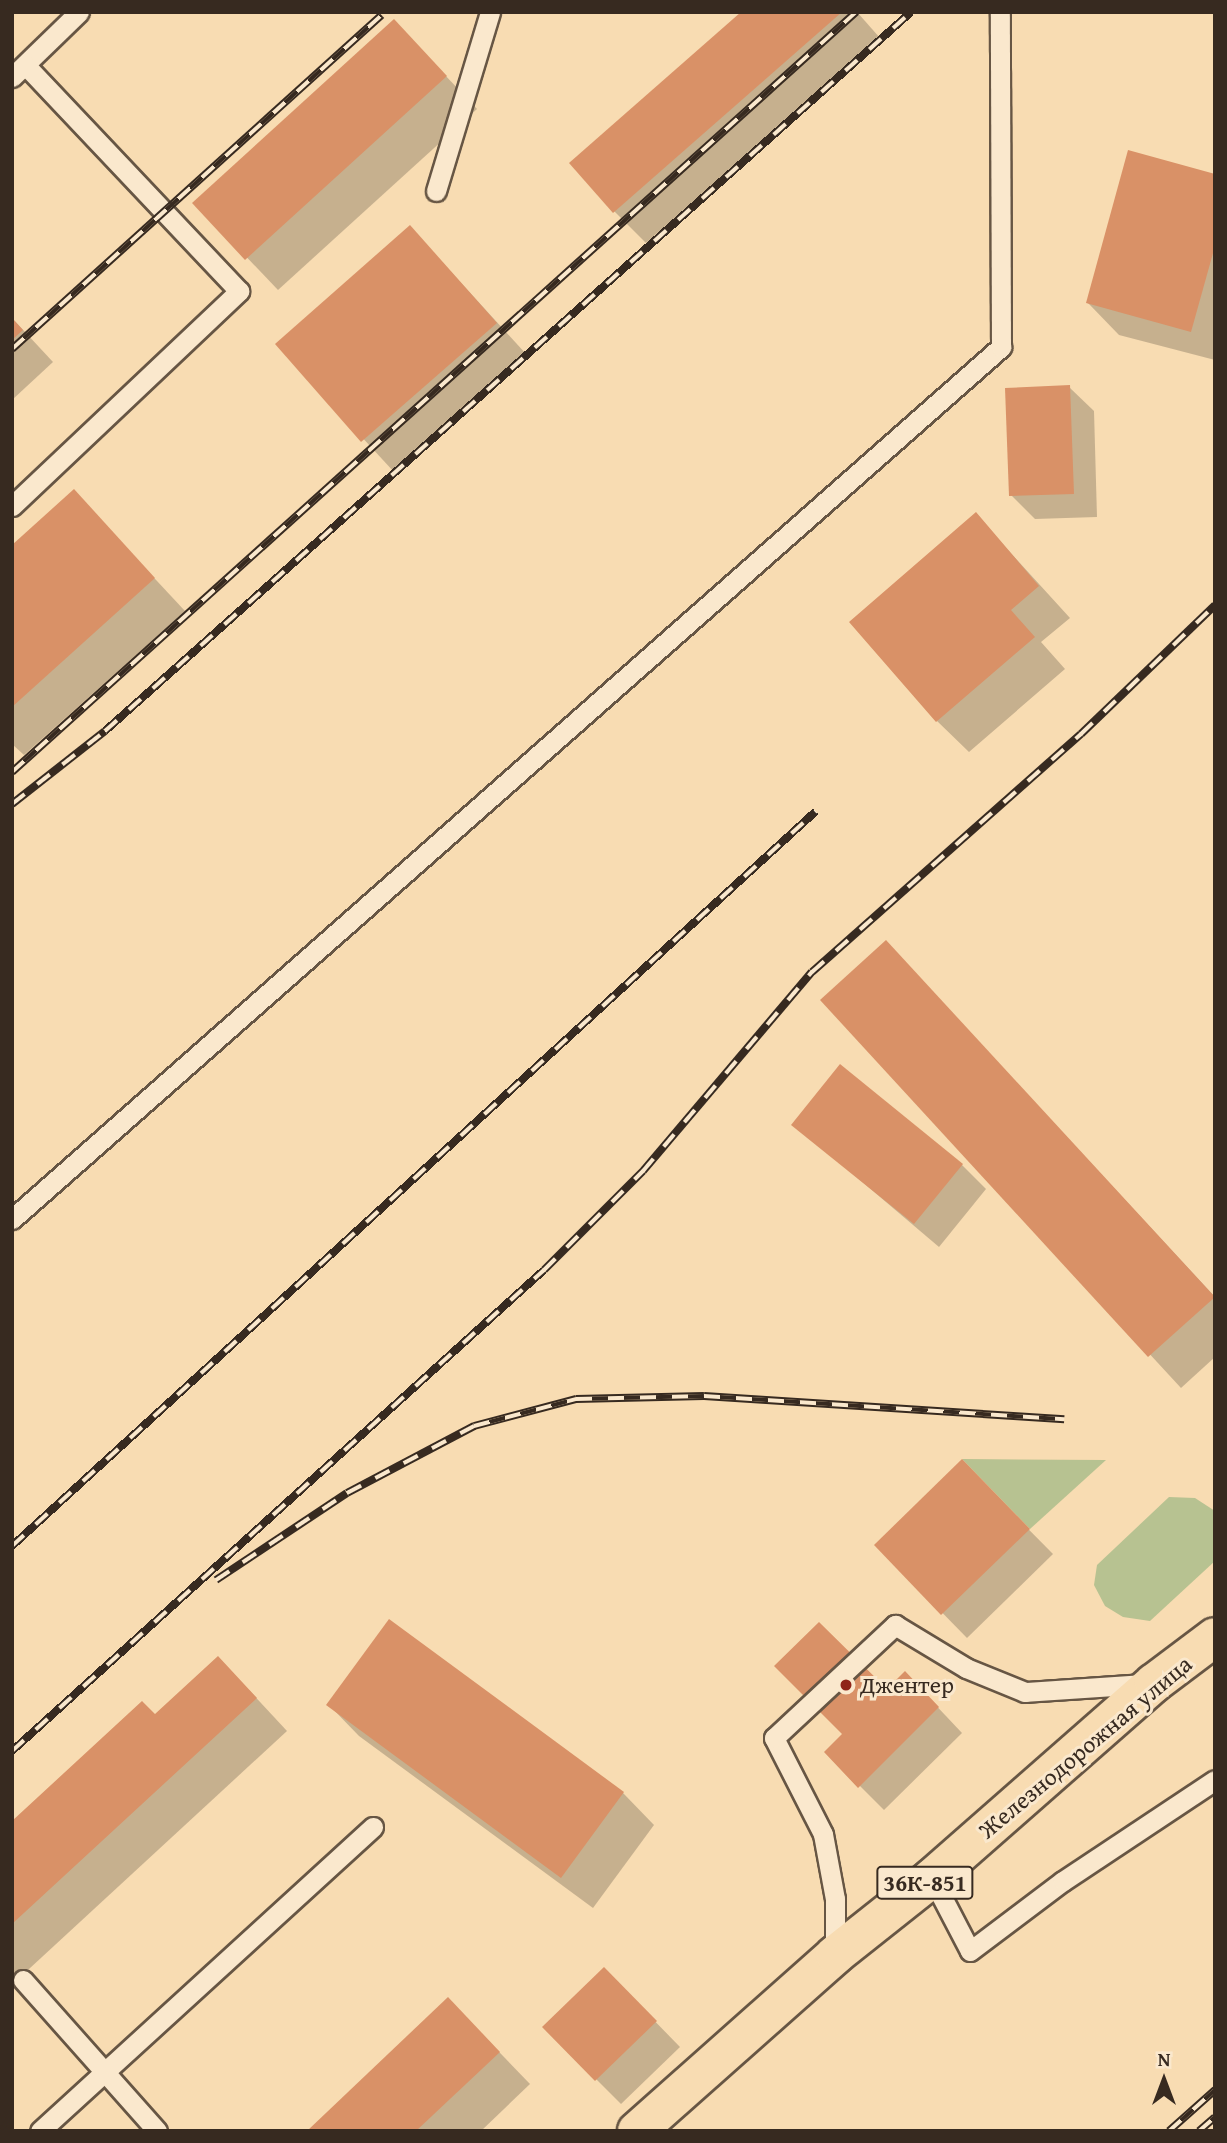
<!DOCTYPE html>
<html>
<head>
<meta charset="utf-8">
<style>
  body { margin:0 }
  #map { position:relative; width:1227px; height:2143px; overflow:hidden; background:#f8dcb2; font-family:"Gentium Book Plus",serif }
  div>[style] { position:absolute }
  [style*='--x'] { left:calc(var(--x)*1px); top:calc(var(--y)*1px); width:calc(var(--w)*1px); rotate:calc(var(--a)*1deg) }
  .green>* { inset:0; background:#b7c291 }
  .shadow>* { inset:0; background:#0003 }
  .building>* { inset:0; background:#d99167 }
  .roads { filter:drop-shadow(2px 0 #675644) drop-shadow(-2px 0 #675644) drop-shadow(0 2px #675644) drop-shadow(0 -2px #675644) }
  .lane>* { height:19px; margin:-9.5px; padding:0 9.5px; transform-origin:9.5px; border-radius:9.5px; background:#fae8cd }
  .primary>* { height:38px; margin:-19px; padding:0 19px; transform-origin:19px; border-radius:19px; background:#f8dcb2 }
  .rail>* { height:8px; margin-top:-4px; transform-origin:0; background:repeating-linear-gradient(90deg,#fae8cd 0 16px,#372a20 0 32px); box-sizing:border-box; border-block:2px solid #372a20 }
  .dots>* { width:19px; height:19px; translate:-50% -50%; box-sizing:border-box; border:4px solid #fae8cd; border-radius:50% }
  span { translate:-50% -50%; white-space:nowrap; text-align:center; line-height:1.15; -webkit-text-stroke:6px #fae8cd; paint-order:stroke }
  .shield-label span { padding:2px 5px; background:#fae8cd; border:2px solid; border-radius:5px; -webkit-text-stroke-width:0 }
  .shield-label { font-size:23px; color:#372a20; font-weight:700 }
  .poi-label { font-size:24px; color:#372a20 }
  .left { translate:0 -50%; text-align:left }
  .street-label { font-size:24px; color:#372a20 }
  .frame { position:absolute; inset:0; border:14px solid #372a20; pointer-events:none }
  .north { position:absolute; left:1129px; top:2045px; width:70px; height:70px; -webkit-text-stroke:5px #fae8cd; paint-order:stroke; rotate:0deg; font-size:19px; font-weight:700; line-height:28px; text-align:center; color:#372a20 }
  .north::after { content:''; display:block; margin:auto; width:24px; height:32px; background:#372a20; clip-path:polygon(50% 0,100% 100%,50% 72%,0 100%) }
</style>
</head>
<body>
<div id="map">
  <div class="green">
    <div style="clip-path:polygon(962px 1459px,1106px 1460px,1030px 1529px)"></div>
    <div style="clip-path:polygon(1169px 1497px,1195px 1498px,1215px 1511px,1215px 1561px,1150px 1621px,1123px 1617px,1105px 1606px,1094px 1585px,1097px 1565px)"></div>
  </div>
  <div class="shadow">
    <div style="clip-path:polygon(744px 12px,857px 12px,880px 38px,646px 243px,614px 211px)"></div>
    <div style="clip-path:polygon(394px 21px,477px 109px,278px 290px,195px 203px)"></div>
    <div style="clip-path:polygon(1215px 176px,1215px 360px,1119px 335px,1088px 303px)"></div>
    <div style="clip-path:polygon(410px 227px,527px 355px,394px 472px,277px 345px)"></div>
    <div style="clip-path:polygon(12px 318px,53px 362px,12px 400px)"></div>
    <div style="clip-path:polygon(1069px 387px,1094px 411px,1097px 517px,1035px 519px,1011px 495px)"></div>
    <div style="clip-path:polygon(74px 492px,185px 611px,24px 755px,12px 744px,12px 548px)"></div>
    <div style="clip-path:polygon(976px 515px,1070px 618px,1041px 642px,1065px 669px,969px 752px,937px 721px)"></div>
    <div style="clip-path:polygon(886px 942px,1215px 1297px,1215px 1357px,1181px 1388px,823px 1000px)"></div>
    <div style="clip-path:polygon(794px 1124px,962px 1165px,986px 1189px,939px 1247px)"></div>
    <div style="clip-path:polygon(962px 1462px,1053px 1554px,967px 1638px,876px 1545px)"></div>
    <div style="clip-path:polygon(249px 1690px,287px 1731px,16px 1981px,12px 1977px,12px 1823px,155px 1716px)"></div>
    <div style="clip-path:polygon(887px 1692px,929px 1698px,962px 1733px,884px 1810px,860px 1786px,844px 1734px)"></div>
    <div style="clip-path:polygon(328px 1704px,623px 1793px,654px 1825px,593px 1908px,359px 1736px)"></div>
    <div style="clip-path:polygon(604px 1969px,680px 2047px,621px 2104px,544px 2027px)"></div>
    <div style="clip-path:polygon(479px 2031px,530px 2084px,481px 2131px,309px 2131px)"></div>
  </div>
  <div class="building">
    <div style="clip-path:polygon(741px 12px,842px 12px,613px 213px,569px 163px)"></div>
    <div style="clip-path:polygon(394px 19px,447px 76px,245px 260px,192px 203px)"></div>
    <div style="clip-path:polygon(1128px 150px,1215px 174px,1215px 246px,1191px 332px,1086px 303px)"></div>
    <div style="clip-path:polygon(410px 225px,497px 323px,361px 442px,275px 344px)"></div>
    <div style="clip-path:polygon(12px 318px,23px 330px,12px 340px)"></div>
    <div style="clip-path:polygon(1070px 385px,1074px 494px,1009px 496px,1005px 388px)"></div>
    <div style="clip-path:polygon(74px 489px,155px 578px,12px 707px,12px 545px)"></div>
    <div style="clip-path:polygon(976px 512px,1039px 586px,1011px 610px,1035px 637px,936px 722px,849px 622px)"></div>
    <div style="clip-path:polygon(886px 940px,1215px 1297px,1148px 1357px,820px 1000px)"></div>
    <div style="clip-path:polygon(840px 1064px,963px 1164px,914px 1224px,791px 1125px)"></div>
    <div style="clip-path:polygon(962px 1459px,1030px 1529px,941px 1615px,874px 1545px)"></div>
    <div style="clip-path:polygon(389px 1619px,624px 1792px,561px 1878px,326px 1705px)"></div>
    <div style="clip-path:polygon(819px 1622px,887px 1689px,905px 1671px,939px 1707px,858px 1788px,824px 1752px,842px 1734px,774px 1666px)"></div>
    <div style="clip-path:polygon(218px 1656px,257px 1698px,12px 1924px,12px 1821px,142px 1701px,155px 1714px)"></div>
    <div style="clip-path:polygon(604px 1967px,657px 2021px,595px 2081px,542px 2027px)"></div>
    <div style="clip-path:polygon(448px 1997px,500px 2052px,416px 2131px,307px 2131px)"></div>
  </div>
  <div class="roads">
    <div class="lane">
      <div style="--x:12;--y:77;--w:93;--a:-44.1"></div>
      <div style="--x:436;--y:191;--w:187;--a:-73.2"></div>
      <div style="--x:12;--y:506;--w:313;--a:-43.4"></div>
      <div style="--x:239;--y:291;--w:311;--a:-133.4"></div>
      <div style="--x:12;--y:1219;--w:1319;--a:-41.4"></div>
      <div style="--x:1001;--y:347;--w:335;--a:-90.2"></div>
      <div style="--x:932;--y:1878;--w:82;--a:62.5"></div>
      <div style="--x:970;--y:1951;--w:116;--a:-37"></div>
      <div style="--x:1063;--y:1881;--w:182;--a:-33.6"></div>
      <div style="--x:835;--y:1955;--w:56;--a:-90"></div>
      <div style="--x:835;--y:1899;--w:66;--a:-100.5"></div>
      <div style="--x:823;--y:1834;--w:108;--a:-117"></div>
      <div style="--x:774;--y:1738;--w:166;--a:-43"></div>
      <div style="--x:895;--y:1625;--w:83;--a:31.2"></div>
      <div style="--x:966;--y:1668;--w:64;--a:22.1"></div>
      <div style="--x:1025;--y:1692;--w:121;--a:-3.8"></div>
      <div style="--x:23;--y:1980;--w:202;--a:48.4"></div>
      <div style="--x:40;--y:2131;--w:451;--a:-42.4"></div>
    </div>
    <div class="primary">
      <div style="--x:637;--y:2131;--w:265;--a:-41.6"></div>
      <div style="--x:835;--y:1955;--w:124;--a:-38.4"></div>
      <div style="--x:932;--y:1878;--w:295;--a:-41.3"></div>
      <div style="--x:1154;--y:1683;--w:76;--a:-37"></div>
    </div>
  </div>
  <div class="rail">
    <div style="--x:12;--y:349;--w:498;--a:-42.1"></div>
    <div style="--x:12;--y:772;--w:1136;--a:-42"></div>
    <div style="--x:12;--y:804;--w:118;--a:-38.1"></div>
    <div style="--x:105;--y:731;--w:1080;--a:-41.73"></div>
    <div style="--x:12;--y:1546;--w:1089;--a:-42.43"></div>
    <div style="--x:216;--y:1580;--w:157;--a:-33.6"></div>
    <div style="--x:347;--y:1493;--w:144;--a:-27.8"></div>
    <div style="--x:474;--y:1426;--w:106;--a:-14.8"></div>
    <div style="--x:576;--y:1399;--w:128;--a:-1.3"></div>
    <div style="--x:704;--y:1396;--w:361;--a:3.7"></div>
    <div style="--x:12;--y:1751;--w:717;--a:-42.12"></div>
    <div style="--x:544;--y:1270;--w:140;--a:-45"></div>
    <div style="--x:643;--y:1171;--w:261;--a:-49.7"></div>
    <div style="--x:812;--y:972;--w:359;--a:-41.5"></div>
    <div style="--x:1081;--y:734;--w:186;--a:-43.9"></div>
    <div style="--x:1169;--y:2131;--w:62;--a:-41.7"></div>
    <div style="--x:1199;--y:2131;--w:21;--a:-41"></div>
  </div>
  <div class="dots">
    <div style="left:846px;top:1685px;background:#8f2418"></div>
  </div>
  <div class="shield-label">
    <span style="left:925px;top:1883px">36К-851</span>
  </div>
  <div class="poi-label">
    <span class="left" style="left:860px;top:1685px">Джентер</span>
  </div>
  <div class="street-label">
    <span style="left:1085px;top:1747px;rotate:-40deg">Железнодорожная улица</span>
  </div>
  <div class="frame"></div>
  <div class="north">N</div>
</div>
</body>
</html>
